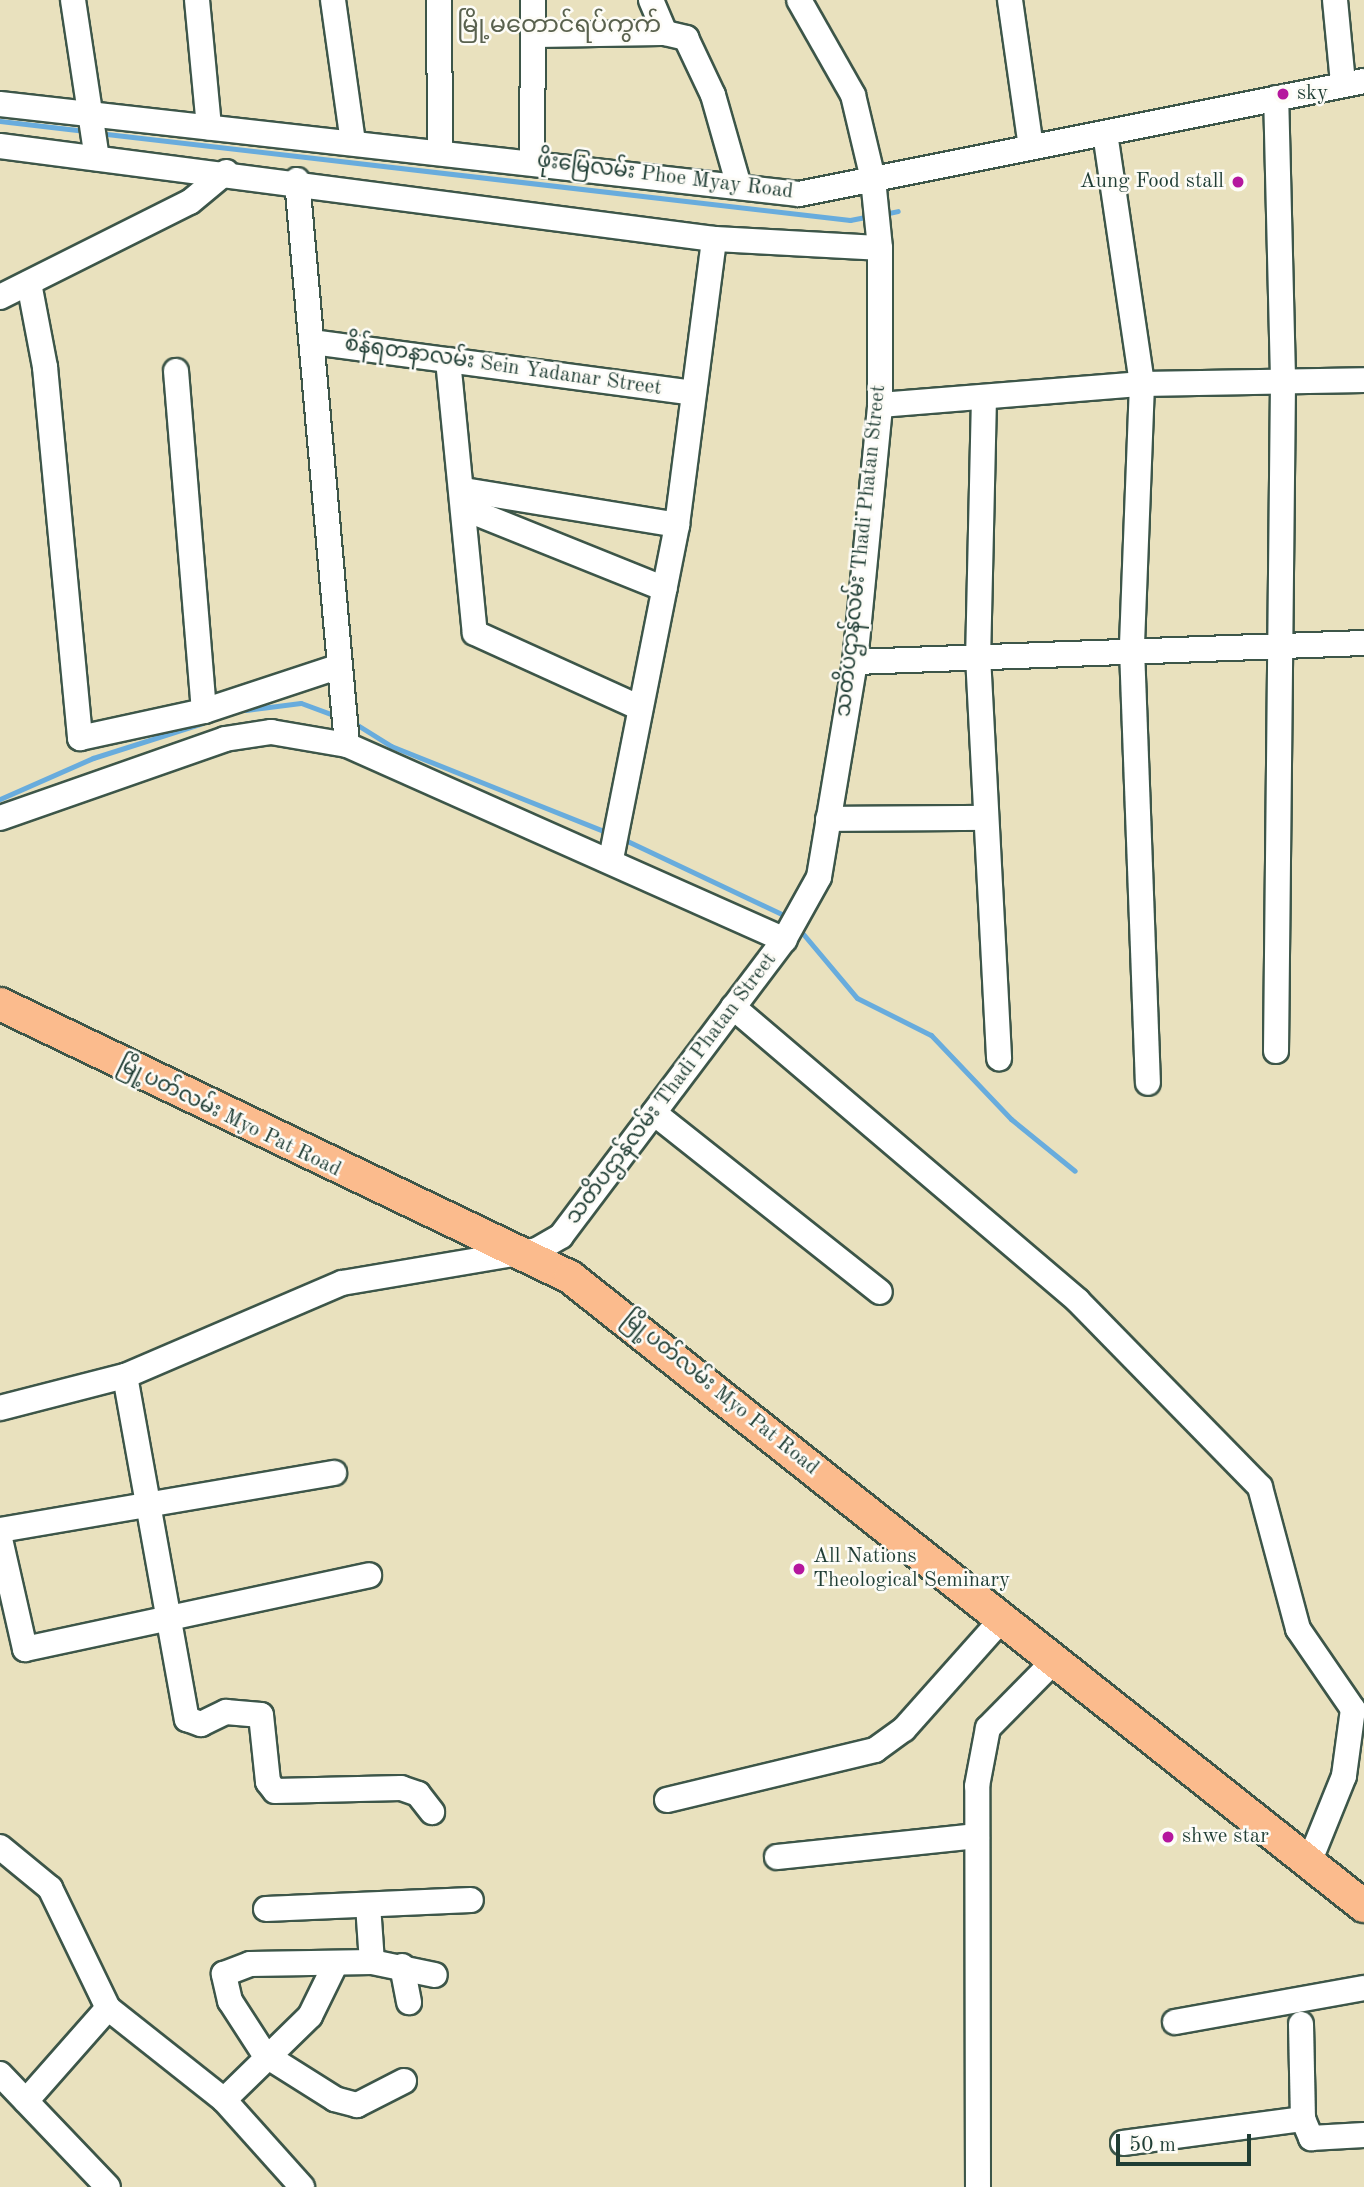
<!DOCTYPE html>
<html>
<head>
<meta charset="utf-8">
<style>
  body { margin:0 }
  #map { position:relative; width:1364px; height:2187px; overflow:hidden; background:#e9e1be; font-family:"Old Standard TT","Noto Sans Myanmar",serif }
  div>[style] { position:absolute }
  [style*='--x'] { left:calc(var(--x)*1px); top:calc(var(--y)*1px); width:calc(var(--w)*1px); rotate:calc(var(--a)*1deg) }
  .stream>* { height:5px; margin:-2.5px; padding:0 2.5px; transform-origin:2.5px; border-radius:2.5px; background:#68acdd }
  .roads { filter:drop-shadow(2px 0 #3d5649) drop-shadow(-2px 0 #3d5649) drop-shadow(0 2px #3d5649) drop-shadow(0 -2px #3d5649) }
  .minor>* { height:24px; margin:-12px; padding:0 12px; transform-origin:12px; border-radius:12px; background:#fff }
  .major>* { height:32px; margin:-16px; padding:0 16px; transform-origin:16px; border-radius:16px; background:#fbbb8d }
  .dots>* { width:19px; height:19px; translate:-50% -50%; box-sizing:border-box; border:4px solid #fdfcf7; border-radius:50% }
  span { translate:-50% -50%; white-space:nowrap; text-align:center; line-height:1.15; -webkit-text-stroke:5px #fdfcf7; paint-order:stroke }
  .poi-label { font-size:21px; color:#1f3d34 }
  .left { translate:0 -50%; text-align:left }
  .right { translate:-100% -50%; text-align:right }
  .street-label { font-size:21px; color:#1f3d34 }
  .quarter-label { font-size:24px; color:#59614e }
  .scale { position:absolute; left:1116px; top:2134px; width:135px; height:32px; box-sizing:border-box; border:4px solid #1f3d34; border-top:0; padding-left:9px; font-size:21px; line-height:24px; white-space:nowrap; color:#1f3d34; -webkit-text-stroke:5px #fdfcf7; paint-order:stroke }
</style>
</head>
<body>
<div id="map">
  <div class="stream">
    <div style="--x:0;--y:121;--w:86;--a:6.7"></div>
    <div style="--x:98;--y:133;--w:757;--a:6.6"></div>
    <div style="--x:850;--y:220;--w:21;--a:-11"></div>
    <div style="--x:884;--y:214;--w:14;--a:-12"></div>
    <div style="--x:246;--y:710;--w:55;--a:-7.3"></div>
    <div style="--x:301;--y:703;--w:40;--a:20.2"></div>
    <div style="--x:351;--y:721;--w:47;--a:32"></div>
    <div style="--x:391;--y:746;--w:234;--a:21.8"></div>
    <div style="--x:0;--y:799;--w:102;--a:-23.8"></div>
    <div style="--x:93;--y:758;--w:115;--a:-17.7"></div>
    <div style="--x:623;--y:839;--w:183;--a:25.3"></div>
    <div style="--x:799;--y:929;--w:90;--a:50"></div>
    <div style="--x:857;--y:998;--w:83;--a:26.6"></div>
    <div style="--x:931;--y:1035;--w:116;--a:46.4"></div>
    <div style="--x:1011;--y:1119;--w:82;--a:39.1"></div>
  </div>
  <div class="roads">
    <div class="minor">
      <div style="--x:73;--y:0;--w:160;--a:81.4"></div>
      <div style="--x:197;--y:0;--w:128;--a:84.6"></div>
      <div style="--x:333;--y:0;--w:143;--a:82"></div>
      <div style="--x:439;--y:0;--w:152;--a:89.6"></div>
      <div style="--x:651;--y:0;--w:36;--a:67"></div>
      <div style="--x:665;--y:33;--w:22;--a:13"></div>
      <div style="--x:686;--y:38;--w:63;--a:64.7"></div>
      <div style="--x:713;--y:95;--w:95;--a:74.1"></div>
      <div style="--x:1010;--y:0;--w:148;--a:81.9"></div>
      <div style="--x:1335;--y:0;--w:83;--a:84.5"></div>
      <div style="--x:533;--y:35;--w:132;--a:-0.9"></div>
      <div style="--x:0;--y:104;--w:804;--a:6.43"></div>
      <div style="--x:799;--y:194;--w:576;--a:-11.31"></div>
      <div style="--x:1105;--y:133;--w:254;--a:81.6"></div>
      <div style="--x:1142;--y:384;--w:265;--a:92.2"></div>
      <div style="--x:1132;--y:649;--w:434;--a:87.9"></div>
      <div style="--x:0;--y:146;--w:720;--a:7.42"></div>
      <div style="--x:714;--y:239;--w:166;--a:3.1"></div>
      <div style="--x:532;--y:162;--w:162;--a:-89.6"></div>
      <div style="--x:297;--y:180;--w:567;--a:84.94"></div>
      <div style="--x:29;--y:283;--w:86;--a:79.2"></div>
      <div style="--x:45;--y:367;--w:373;--a:84.6"></div>
      <div style="--x:80;--y:738;--w:127;--a:-12.3"></div>
      <div style="--x:204;--y:711;--w:143;--a:-18.3"></div>
      <div style="--x:0;--y:297;--w:212;--a:-26.6"></div>
      <div style="--x:190;--y:202;--w:47;--a:-39.8"></div>
      <div style="--x:312;--y:342;--w:384;--a:7.6"></div>
      <div style="--x:448;--y:360;--w:274;--a:84.4"></div>
      <div style="--x:475;--y:633;--w:181;--a:24.4"></div>
      <div style="--x:176;--y:371;--w:341;--a:85.3"></div>
      <div style="--x:984;--y:397;--w:259;--a:91.3"></div>
      <div style="--x:978;--y:656;--w:403;--a:87"></div>
      <div style="--x:880;--y:405;--w:263;--a:-4.6"></div>
      <div style="--x:1142;--y:384;--w:222;--a:-1"></div>
      <div style="--x:464;--y:490;--w:216;--a:9.3"></div>
      <div style="--x:466;--y:509;--w:214;--a:21.9"></div>
      <div style="--x:855;--y:662;--w:509;--a:-2.14"></div>
      <div style="--x:0;--y:818;--w:238;--a:-19.3"></div>
      <div style="--x:225;--y:739;--w:47;--a:-8.7"></div>
      <div style="--x:271;--y:732;--w:77;--a:9.7"></div>
      <div style="--x:347;--y:745;--w:479;--a:24"></div>
      <div style="--x:828;--y:819;--w:158;--a:-0.4"></div>
      <div style="--x:611;--y:859;--w:340;--a:-78.8"></div>
      <div style="--x:677;--y:525;--w:288;--a:-82.6"></div>
      <div style="--x:733;--y:1007;--w:453;--a:40.4"></div>
      <div style="--x:1078;--y:1301;--w:260;--a:45.6"></div>
      <div style="--x:1260;--y:1487;--w:147;--a:75"></div>
      <div style="--x:1298;--y:1629;--w:97;--a:55.5"></div>
      <div style="--x:1353;--y:1709;--w:68;--a:97.7"></div>
      <div style="--x:1344;--y:1776;--w:96;--a:112"></div>
      <div style="--x:1276;--y:1051;--w:673;--a:-89.4"></div>
      <div style="--x:1283;--y:378;--w:280;--a:-91.4"></div>
      <div style="--x:654;--y:1113;--w:288;--a:38.4"></div>
      <div style="--x:125;--y:1376;--w:349;--a:79.8"></div>
      <div style="--x:187;--y:1719;--w:15;--a:20"></div>
      <div style="--x:201;--y:1724;--w:28;--a:-26"></div>
      <div style="--x:226;--y:1712;--w:35;--a:5"></div>
      <div style="--x:261;--y:1715;--w:67;--a:84"></div>
      <div style="--x:268;--y:1782;--w:11;--a:52"></div>
      <div style="--x:275;--y:1791;--w:126;--a:-1.4"></div>
      <div style="--x:401;--y:1788;--w:18;--a:19"></div>
      <div style="--x:418;--y:1794;--w:23;--a:52"></div>
      <div style="--x:0;--y:1408;--w:129;--a:-14.4"></div>
      <div style="--x:125;--y:1376;--w:236;--a:-23.2"></div>
      <div style="--x:342;--y:1283;--w:198;--a:-9.6"></div>
      <div style="--x:537;--y:1250;--w:28;--a:-30"></div>
      <div style="--x:561;--y:1236;--w:371;--a:-53"></div>
      <div style="--x:784;--y:940;--w:72;--a:-60.9"></div>
      <div style="--x:819;--y:877;--w:218;--a:-80.5"></div>
      <div style="--x:855;--y:662;--w:258;--a:-84.4"></div>
      <div style="--x:880;--y:405;--w:157;--a:-90"></div>
      <div style="--x:880;--y:248;--w:69;--a:-95.8"></div>
      <div style="--x:873;--y:179;--w:86;--a:-103.4"></div>
      <div style="--x:853;--y:95;--w:109;--a:-119.6"></div>
      <div style="--x:0;--y:1530;--w:339;--a:-9.7"></div>
      <div style="--x:0;--y:1539;--w:113;--a:77.2"></div>
      <div style="--x:25;--y:1649;--w:352;--a:-12.1"></div>
      <div style="--x:667;--y:1800;--w:214;--a:-13.5"></div>
      <div style="--x:875;--y:1750;--w:36;--a:-36"></div>
      <div style="--x:904;--y:1729;--w:147;--a:-48.3"></div>
      <div style="--x:0;--y:1847;--w:65;--a:39.4"></div>
      <div style="--x:50;--y:1888;--w:133;--a:64.2"></div>
      <div style="--x:108;--y:2008;--w:148;--a:38.4"></div>
      <div style="--x:224;--y:2100;--w:117;--a:48.1"></div>
      <div style="--x:777;--y:1857;--w:201;--a:-6"></div>
      <div style="--x:368;--y:1905;--w:57;--a:86"></div>
      <div style="--x:266;--y:1909;--w:205;--a:-2.5"></div>
      <div style="--x:402;--y:1966;--w:37;--a:79"></div>
      <div style="--x:1175;--y:2022;--w:192;--a:-10.2"></div>
      <div style="--x:1301;--y:2024;--w:95;--a:88.8"></div>
      <div style="--x:0;--y:2074;--w:156;--a:46.3"></div>
      <div style="--x:404;--y:2081;--w:53;--a:152.9"></div>
      <div style="--x:357;--y:2105;--w:23;--a:-165"></div>
      <div style="--x:335;--y:2099;--w:83;--a:-147.8"></div>
      <div style="--x:265;--y:2055;--w:64;--a:-122.9"></div>
      <div style="--x:230;--y:2001;--w:28;--a:-103"></div>
      <div style="--x:224;--y:1974;--w:28;--a:-21"></div>
      <div style="--x:250;--y:1964;--w:122;--a:-0.9"></div>
      <div style="--x:372;--y:1962;--w:64;--a:11.7"></div>
      <div style="--x:224;--y:2100;--w:120;--a:-44.3"></div>
      <div style="--x:310;--y:2016;--w:59;--a:-63.9"></div>
      <div style="--x:26;--y:2101;--w:124;--a:-48.6"></div>
      <div style="--x:1123;--y:2143;--w:182;--a:-7.6"></div>
      <div style="--x:1303;--y:2119;--w:21;--a:67"></div>
      <div style="--x:1311;--y:2138;--w:53;--a:-3.2"></div>
      <div style="--x:978;--y:2187;--w:401;--a:-90.1"></div>
      <div style="--x:977;--y:1786;--w:59;--a:-79.3"></div>
      <div style="--x:988;--y:1728;--w:93;--a:-45.4"></div>
    </div>
    <div class="major">
      <div style="--x:0;--y:1004;--w:632;--a:25.59"></div>
      <div style="--x:570;--y:1277;--w:1013;--a:38.39"></div>
    </div>
  </div>
  <div class="dots">
    <div style="left:1283px;top:94px;background:#b5179e"></div>
    <div style="left:1238px;top:182px;background:#b5179e"></div>
    <div style="left:799px;top:1569px;background:#b5179e"></div>
    <div style="left:1168px;top:1837px;background:#b5179e"></div>
  </div>
  <div class="poi-label">
    <span class="left" style="left:1297px;top:94px">sky</span>
    <span class="right" style="left:1224px;top:182px">Aung Food stall</span>
    <span class="left" style="left:813px;top:1569px">All Nations<br>Theological Seminary</span>
    <span class="left" style="left:1182px;top:1837px">shwe star</span>
  </div>
  <div class="street-label">
    <span style="left:665px;top:177px;rotate:7deg">ဖိုးမြေလမ်း Phoe Myay Road</span>
    <span style="left:503px;top:367px;rotate:8deg">စိန်ရတနာလမ်း Sein Yadanar Street</span>
    <span style="left:862px;top:551px;rotate:-84deg">သတိပဌာန်လမ်း Thadi Phatan Street</span>
    <span style="left:672px;top:1089px;rotate:-53deg">သတိပဌာန်လမ်း Thadi Phatan Street</span>
    <span style="left:229px;top:1118px;rotate:26deg">မြို့ပတ်လမ်း Myo Pat Road</span>
    <span style="left:720px;top:1394px;rotate:39deg">မြို့ပတ်လမ်း Myo Pat Road</span>
  </div>
  <div class="quarter-label">
    <span style="left:559px;top:27px">မြို့မတောင်ရပ်ကွက်</span>
  </div>
  <div class="scale">50 m</div>
</div>
</body>
</html>
